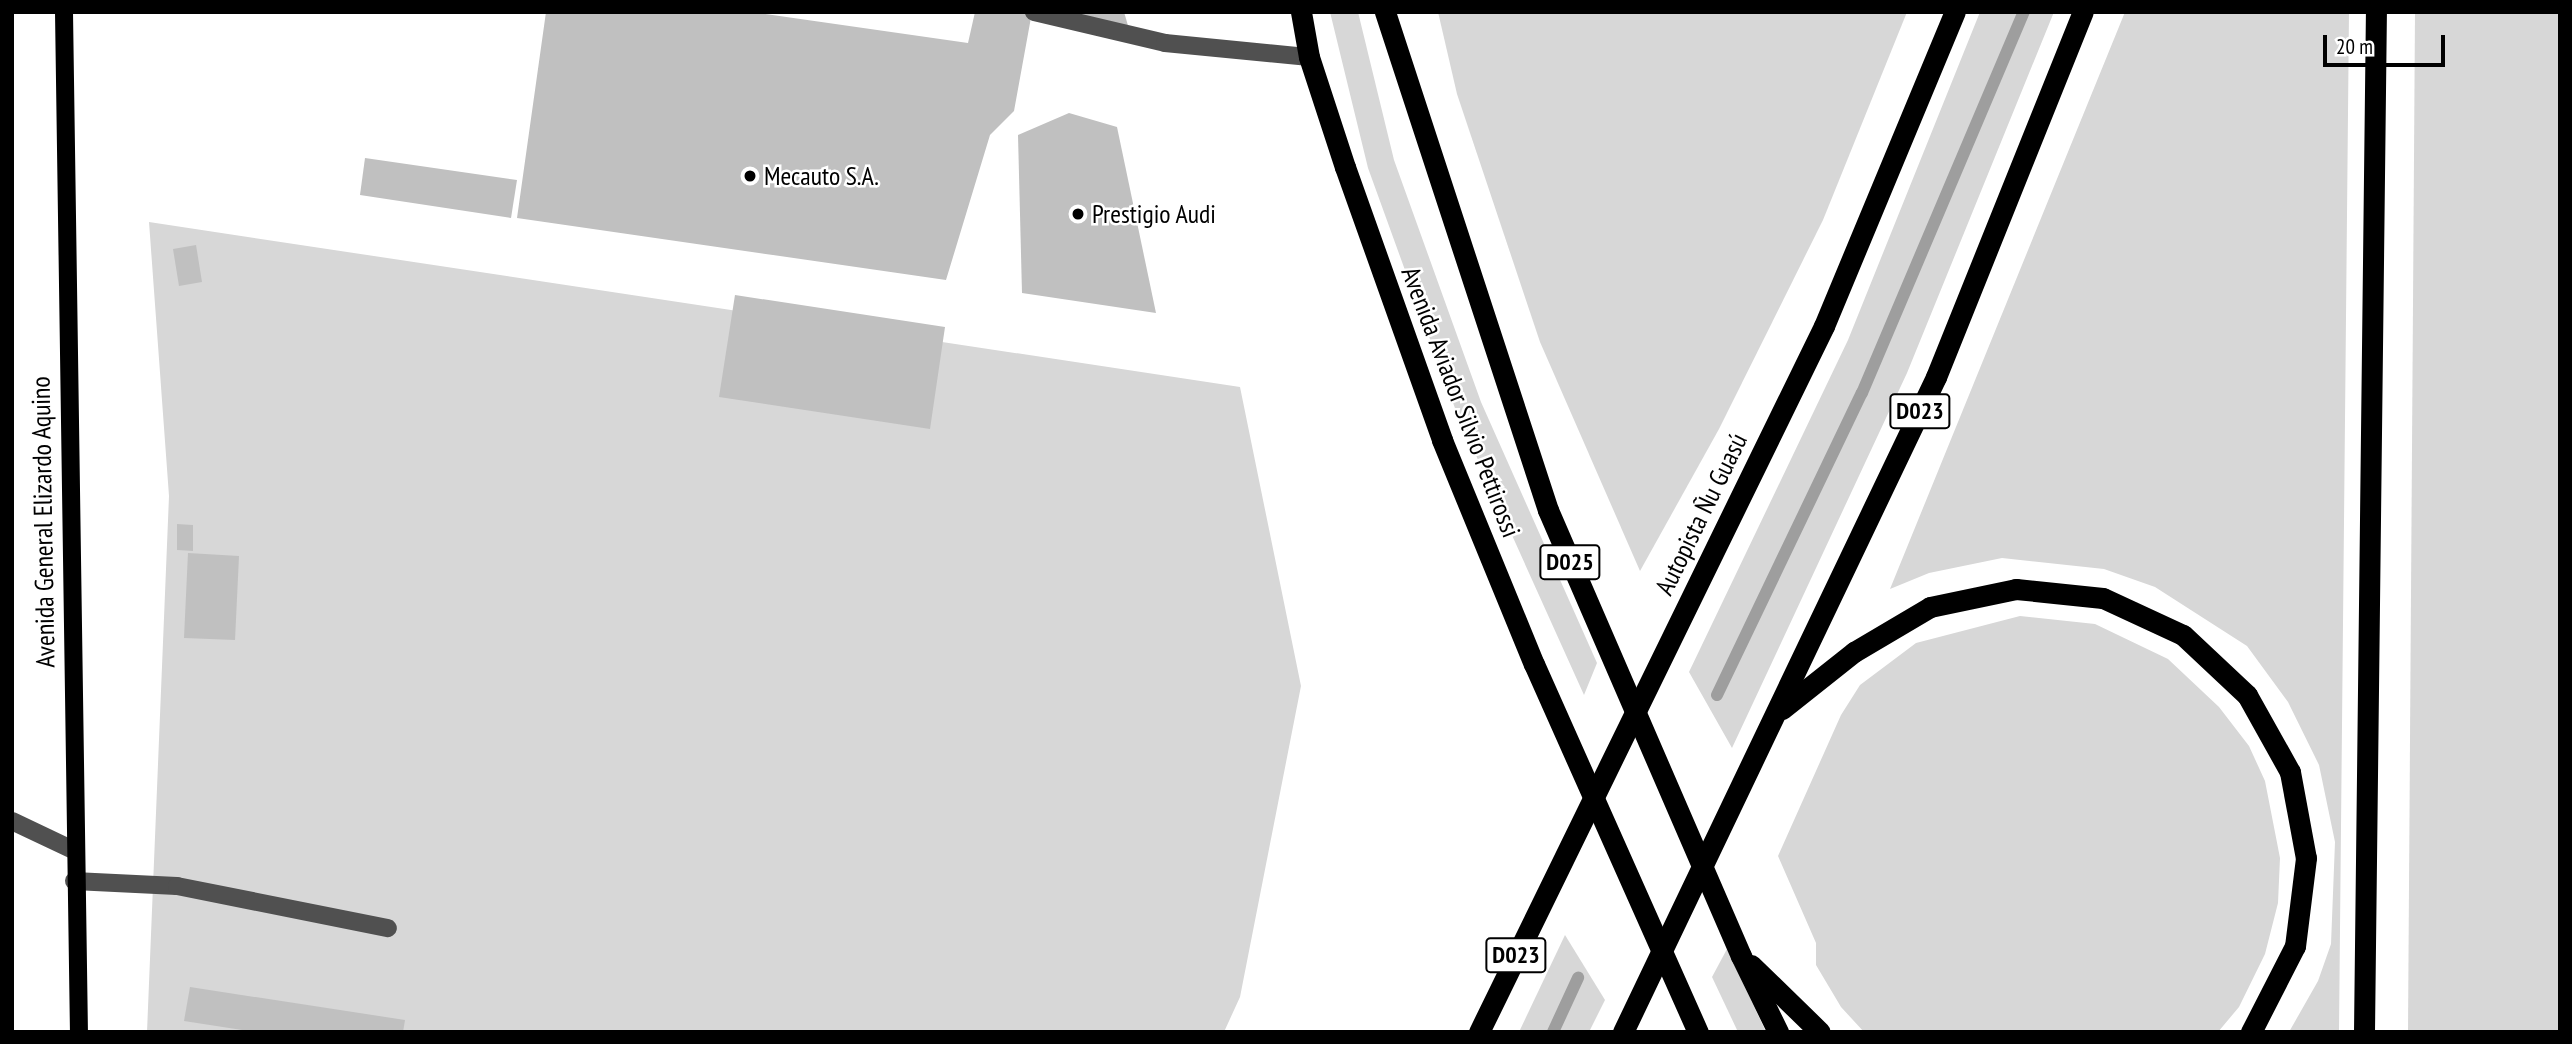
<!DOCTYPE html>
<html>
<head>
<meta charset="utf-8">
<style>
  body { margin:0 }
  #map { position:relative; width:2572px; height:1044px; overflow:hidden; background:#fff; font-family:"PT Sans Narrow",sans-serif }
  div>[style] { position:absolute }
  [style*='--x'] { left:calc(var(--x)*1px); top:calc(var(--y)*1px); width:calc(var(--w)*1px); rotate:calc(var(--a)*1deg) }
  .green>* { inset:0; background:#d7d7d7 }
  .stream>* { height:12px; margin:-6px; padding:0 6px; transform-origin:6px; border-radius:6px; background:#9e9e9e }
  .building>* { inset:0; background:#c0c0c0 }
  .minor>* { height:18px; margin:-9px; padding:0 9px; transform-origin:9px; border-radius:9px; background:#505050 }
  .major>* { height:18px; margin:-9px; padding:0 9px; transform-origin:9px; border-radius:9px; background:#000 }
  .highway>* { height:21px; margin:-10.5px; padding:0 10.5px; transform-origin:10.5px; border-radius:10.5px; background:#000 }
  .dots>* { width:19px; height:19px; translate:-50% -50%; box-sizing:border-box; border:4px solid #fff; border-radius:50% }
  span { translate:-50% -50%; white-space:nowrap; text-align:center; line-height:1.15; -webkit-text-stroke:5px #fff; paint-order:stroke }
  .shield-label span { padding:2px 5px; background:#fff; border:2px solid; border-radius:5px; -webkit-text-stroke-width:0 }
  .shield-label { font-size:24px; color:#000; font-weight:700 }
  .poi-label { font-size:26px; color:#000 }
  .left { translate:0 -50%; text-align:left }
  .street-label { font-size:26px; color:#000 }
  .frame { position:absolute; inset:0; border:14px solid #000; pointer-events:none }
  .scale { position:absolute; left:2323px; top:35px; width:122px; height:32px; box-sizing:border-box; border:4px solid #000; border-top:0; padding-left:9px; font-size:21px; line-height:24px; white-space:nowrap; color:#000; -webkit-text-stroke:5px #fff; paint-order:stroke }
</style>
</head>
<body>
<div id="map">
  <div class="green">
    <div style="clip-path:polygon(1330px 12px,1358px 12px,1394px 160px,1481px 402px,1597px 663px,1584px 695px,1456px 411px,1368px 168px)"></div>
    <div style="clip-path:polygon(1438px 12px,1907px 12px,1823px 220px,1719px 429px,1640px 571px,1540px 342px,1457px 94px)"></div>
    <div style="clip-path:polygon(1980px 12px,2054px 12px,1907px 373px,1732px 748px,1689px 672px,1848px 340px)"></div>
    <div style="clip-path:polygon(2125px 12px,2349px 12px,2339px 1032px,2289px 1032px,2318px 981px,2331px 944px,2335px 842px,2319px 765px,2288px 702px,2247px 646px,2155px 587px,2104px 569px,2002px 558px,1929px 573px,1890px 589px)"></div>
    <div style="clip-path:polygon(2415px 12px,2560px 12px,2560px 1032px,2408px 1032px)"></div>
    <div style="clip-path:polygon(149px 222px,1240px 387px,1301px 686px,1240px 997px,1224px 1032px,147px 1032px,169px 496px)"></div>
    <div style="clip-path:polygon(2020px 616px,2095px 624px,2168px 659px,2219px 707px,2249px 746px,2265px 781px,2280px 858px,2278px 903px,2265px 954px,2239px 1007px,2218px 1032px,1864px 1032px,1841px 1007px,1816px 965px,1816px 943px,1778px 856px,1841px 715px,1860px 685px,1916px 643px)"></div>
    <div style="clip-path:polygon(1565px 935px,1605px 1000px,1589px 1032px,1519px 1032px)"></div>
    <div style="clip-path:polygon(1727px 949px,1766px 1032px,1738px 1032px,1712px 977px)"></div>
  </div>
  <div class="stream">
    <div style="--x:1717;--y:695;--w:335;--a:-64.4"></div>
    <div style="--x:1862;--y:393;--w:414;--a:-67"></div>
    <div style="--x:1553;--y:1032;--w:60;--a:-65.2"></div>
  </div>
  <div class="building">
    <div style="clip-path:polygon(546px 12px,752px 12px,968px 43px,975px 12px,1032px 12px,1014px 111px,990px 135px,946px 280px,517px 218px)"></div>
    <div style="clip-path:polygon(1044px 12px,1124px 12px,1129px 29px)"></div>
    <div style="clip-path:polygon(1069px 113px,1117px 127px,1156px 313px,1022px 293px,1018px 135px)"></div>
    <div style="clip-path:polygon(365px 158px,517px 180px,511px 218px,360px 195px)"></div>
    <div style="clip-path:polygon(196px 245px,202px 282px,179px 286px,173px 249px)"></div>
    <div style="clip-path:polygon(735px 295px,945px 327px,930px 429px,719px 397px)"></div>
    <div style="clip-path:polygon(177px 524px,193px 525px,193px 551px,177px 550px)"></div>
    <div style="clip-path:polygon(188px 553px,239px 556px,235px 640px,184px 638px)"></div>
    <div style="clip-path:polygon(190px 987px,405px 1020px,403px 1032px,255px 1032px,184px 1021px)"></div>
  </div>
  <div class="minor">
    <div style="--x:1034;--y:12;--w:135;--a:13.3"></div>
    <div style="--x:1165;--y:43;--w:145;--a:5.6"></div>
    <div style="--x:12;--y:821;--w:68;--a:25.4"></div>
    <div style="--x:74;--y:881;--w:103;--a:2.8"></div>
    <div style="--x:177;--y:886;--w:215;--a:11.3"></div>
  </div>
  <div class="major">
    <div style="--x:64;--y:12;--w:1020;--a:89.16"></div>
  </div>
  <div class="highway">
    <div style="--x:1301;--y:12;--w:46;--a:79.9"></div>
    <div style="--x:1309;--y:57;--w:116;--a:71.9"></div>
    <div style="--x:1345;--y:167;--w:290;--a:70.4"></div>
    <div style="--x:1442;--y:440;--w:242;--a:67.7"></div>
    <div style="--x:1534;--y:664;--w:403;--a:66"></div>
    <div style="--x:1385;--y:12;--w:524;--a:71.88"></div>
    <div style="--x:1548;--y:510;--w:486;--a:66.6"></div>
    <div style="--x:1741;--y:956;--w:85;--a:64"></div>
    <div style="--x:1782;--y:709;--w:92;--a:-38.4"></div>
    <div style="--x:1854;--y:652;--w:88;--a:-30.6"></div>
    <div style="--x:1930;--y:607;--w:88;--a:-11.8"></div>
    <div style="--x:2016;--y:589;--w:87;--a:5.9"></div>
    <div style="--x:2103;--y:598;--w:88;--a:24.8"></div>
    <div style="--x:2183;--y:635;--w:88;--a:43.2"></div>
    <div style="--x:2247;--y:695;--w:88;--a:60.8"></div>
    <div style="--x:2290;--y:772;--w:87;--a:79.5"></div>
    <div style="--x:2306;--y:858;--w:89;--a:97.1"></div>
    <div style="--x:2295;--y:946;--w:97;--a:117.1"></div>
    <div style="--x:1751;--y:965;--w:96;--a:44.2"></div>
    <div style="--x:1479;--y:1032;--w:786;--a:-63.96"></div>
    <div style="--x:1824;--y:326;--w:340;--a:-67.4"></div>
    <div style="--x:1623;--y:1032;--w:726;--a:-64.46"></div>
    <div style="--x:1936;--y:377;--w:393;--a:-68.1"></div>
    <div style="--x:2364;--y:1032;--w:1020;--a:-89.33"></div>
  </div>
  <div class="dots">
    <div style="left:750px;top:176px;background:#000"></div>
    <div style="left:1078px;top:214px;background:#000"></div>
  </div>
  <div class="shield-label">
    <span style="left:1920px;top:411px">D023</span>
    <span style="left:1570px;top:562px">D025</span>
    <span style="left:1516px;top:955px">D023</span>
  </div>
  <div class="poi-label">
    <span class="left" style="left:764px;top:176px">Mecauto S.A.</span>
    <span class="left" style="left:1092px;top:214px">Prestigio Audi</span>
  </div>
  <div class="street-label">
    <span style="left:1461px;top:402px;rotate:69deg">Avenida Aviador Silvio Pettirossi</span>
    <span style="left:1701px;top:514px;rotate:-64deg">Autopista Ñu Guasú</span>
    <span style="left:43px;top:522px;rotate:-91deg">Avenida General Elizardo Aquino</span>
  </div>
  <div class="frame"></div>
  <div class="scale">20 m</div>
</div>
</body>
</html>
